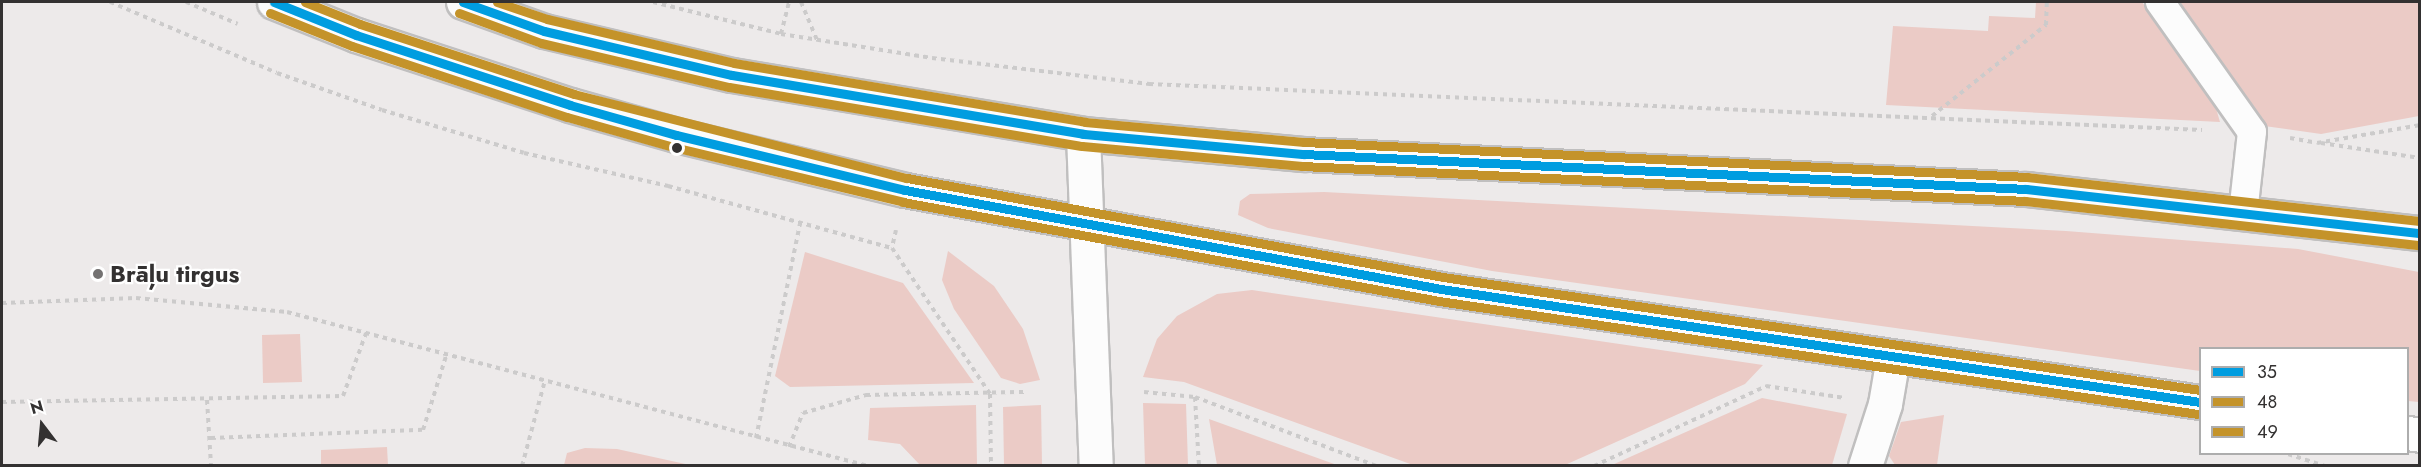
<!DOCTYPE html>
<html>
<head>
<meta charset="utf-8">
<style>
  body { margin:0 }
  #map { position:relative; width:2421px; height:467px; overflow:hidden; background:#edeaea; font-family:Jost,sans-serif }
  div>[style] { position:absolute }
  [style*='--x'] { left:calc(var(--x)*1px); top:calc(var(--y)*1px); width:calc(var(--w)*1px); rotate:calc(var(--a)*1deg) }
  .green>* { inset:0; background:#ebcbc6 }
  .path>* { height:4px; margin-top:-2px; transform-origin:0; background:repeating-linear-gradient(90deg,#cccbcb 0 4.5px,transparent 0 9px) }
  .roads { filter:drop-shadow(2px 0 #c0bfbf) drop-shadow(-2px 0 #c0bfbf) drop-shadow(0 2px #c0bfbf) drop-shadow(0 -2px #c0bfbf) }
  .lane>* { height:28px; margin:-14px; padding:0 14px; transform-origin:14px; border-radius:14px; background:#fcfcfc }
  .street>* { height:33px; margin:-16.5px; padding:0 16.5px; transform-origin:16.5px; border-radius:16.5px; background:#fcfcfc }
  .secondary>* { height:33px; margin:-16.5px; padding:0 16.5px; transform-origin:16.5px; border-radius:16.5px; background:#fcfcfc }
  .bus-1>* { height:9px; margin:-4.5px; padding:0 4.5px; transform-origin:4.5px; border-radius:4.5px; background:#009de0 }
  .bus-2>* { height:9px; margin:-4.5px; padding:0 4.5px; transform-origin:4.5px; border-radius:4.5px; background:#c4932a }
  .bus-3>* { height:9px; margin:-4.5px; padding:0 4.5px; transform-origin:4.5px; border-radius:4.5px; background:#c4932a }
  .dots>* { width:16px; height:16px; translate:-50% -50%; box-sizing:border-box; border:3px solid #fff; border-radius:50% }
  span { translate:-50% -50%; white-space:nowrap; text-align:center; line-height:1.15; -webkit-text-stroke:4.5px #fff; paint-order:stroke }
  .poi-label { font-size:24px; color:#333131; font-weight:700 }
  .left { translate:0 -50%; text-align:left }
  .frame { position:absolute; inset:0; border:3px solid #333131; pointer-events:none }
  .legend { position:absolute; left:2199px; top:347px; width:210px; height:108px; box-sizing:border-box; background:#fff; border:2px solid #adadad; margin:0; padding:8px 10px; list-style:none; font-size:18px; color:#333131 }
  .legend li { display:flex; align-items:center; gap:12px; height:30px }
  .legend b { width:30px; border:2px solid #adadad }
  .north { position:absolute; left:12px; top:395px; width:60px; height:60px; -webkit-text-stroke:4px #fff; paint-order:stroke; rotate:344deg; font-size:16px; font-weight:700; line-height:24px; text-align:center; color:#333131 }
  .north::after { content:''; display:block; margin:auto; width:21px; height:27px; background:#333131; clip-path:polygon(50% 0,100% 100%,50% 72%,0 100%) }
</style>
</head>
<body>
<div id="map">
  <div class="green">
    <div style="clip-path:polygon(2036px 2px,2142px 2px,2213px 98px,2220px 122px,1886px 105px,1893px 26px,1988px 31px,1989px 16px,2035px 18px)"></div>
    <div style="clip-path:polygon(2177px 2px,2419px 2px,2419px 116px,2321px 134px,2257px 125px)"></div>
    <div style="clip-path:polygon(1324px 192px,2066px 231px,2298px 249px,2419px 272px,2419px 402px,2408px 401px,2408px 348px,2200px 348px,2200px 371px,1492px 271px,1268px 228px,1238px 215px,1240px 201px,1250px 194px)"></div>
    <div style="clip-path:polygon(948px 251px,994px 286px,1023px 329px,1040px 380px,1020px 384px,1001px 378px,954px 309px,942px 280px)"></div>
    <div style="clip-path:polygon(805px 252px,903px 283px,974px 383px,790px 387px,775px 376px)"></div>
    <div style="clip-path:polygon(1252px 290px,1763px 365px,1745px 384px,1565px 465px,1413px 465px,1184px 382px,1143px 377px,1157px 339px,1177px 316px,1217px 294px)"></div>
    <div style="clip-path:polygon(300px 334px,302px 382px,263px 383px,262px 335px)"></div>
    <div style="clip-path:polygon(1762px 398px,1847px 414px,1832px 465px,1612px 465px)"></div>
    <div style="clip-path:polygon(1143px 403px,1186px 404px,1188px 465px,1145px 465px)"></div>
    <div style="clip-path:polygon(976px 405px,977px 465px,920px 465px,900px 444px,868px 440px,870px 408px)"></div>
    <div style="clip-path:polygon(1041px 405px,1042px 465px,1004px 465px,1003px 407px)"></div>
    <div style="clip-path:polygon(1944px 415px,1937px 465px,1895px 465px,1889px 456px,1901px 422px)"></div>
    <div style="clip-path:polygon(1209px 419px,1337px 465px,1217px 465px)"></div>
    <div style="clip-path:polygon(387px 447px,388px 465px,321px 465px,321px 450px)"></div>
    <div style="clip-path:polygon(585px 448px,617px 449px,690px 465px,564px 465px,567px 453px)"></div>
  </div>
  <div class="path">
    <div style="--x:110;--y:2;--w:181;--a:23"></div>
    <div style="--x:277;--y:73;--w:111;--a:19.4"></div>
    <div style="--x:382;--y:110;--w:148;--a:16.8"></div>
    <div style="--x:524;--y:153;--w:148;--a:12.9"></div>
    <div style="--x:668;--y:186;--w:232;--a:15.5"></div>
    <div style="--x:186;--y:2;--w:56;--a:22.9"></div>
    <div style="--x:653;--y:2;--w:132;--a:14"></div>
    <div style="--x:781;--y:34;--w:153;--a:9"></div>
    <div style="--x:932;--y:58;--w:219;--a:6.8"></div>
    <div style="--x:1149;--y:84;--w:1054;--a:2.5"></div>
    <div style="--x:801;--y:2;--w:41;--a:67.2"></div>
    <div style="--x:781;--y:34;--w:33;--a:-76"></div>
    <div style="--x:1932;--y:116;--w:146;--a:-38.6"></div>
    <div style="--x:2046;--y:25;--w:23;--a:-88"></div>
    <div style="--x:2290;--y:138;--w:27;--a:10"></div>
    <div style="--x:2317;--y:143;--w:105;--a:-9.9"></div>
    <div style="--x:2321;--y:143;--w:100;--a:8.6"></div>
    <div style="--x:896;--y:230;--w:18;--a:103"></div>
    <div style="--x:892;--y:248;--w:176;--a:56.1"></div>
    <div style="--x:990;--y:394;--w:72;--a:89.2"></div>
    <div style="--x:2;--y:303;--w:134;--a:-2.1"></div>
    <div style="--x:136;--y:298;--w:152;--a:5.3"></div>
    <div style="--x:287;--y:312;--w:601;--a:14.85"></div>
    <div style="--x:1144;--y:392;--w:51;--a:5.6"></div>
    <div style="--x:1195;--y:397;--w:195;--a:20.8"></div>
    <div style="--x:1195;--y:397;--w:69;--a:86.7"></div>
    <div style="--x:207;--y:400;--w:66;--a:86.5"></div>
    <div style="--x:2;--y:402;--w:341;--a:-1"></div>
    <div style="--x:343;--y:396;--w:67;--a:-69.9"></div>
    <div style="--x:211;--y:438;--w:212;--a:-2.2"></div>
    <div style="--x:423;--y:430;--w:81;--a:-72.7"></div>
    <div style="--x:756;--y:438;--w:218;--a:-78.4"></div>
    <div style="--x:789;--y:447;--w:37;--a:-68"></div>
    <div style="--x:803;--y:413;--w:66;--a:-15.9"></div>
    <div style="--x:866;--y:395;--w:160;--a:-1.1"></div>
    <div style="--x:2288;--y:454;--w:40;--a:18"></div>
    <div style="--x:522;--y:466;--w:89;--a:-75"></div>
    <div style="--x:1594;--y:466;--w:190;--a:-24.9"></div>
    <div style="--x:1766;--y:386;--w:80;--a:8.6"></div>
  </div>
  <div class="roads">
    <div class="lane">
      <div style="--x:2160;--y:2;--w:159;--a:54.7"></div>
      <div style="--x:2252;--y:132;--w:81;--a:96.3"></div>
    </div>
    <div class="street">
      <div style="--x:1865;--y:466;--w:65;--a:-72.1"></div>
      <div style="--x:1885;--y:404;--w:48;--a:-80.3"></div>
    </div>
    <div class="secondary">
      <div style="--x:274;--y:2;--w:88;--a:21.9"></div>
      <div style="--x:356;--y:35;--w:225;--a:18.1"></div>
      <div style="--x:570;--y:105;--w:110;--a:15.8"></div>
      <div style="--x:676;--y:135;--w:236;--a:13.5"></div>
      <div style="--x:905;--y:190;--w:545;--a:10.46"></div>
      <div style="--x:1441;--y:289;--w:767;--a:8.47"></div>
      <div style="--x:463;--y:2;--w:86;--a:19.7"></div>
      <div style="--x:544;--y:31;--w:193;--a:13.2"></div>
      <div style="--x:732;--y:75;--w:356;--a:9.5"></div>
      <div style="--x:1083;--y:134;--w:221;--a:5.2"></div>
      <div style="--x:1303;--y:154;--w:724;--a:2.77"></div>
      <div style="--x:2026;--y:189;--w:396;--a:6.4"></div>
      <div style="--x:1083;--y:134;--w:332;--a:87.8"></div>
      <div style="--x:2408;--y:433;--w:12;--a:9"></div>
    </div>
  </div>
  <div class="bus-1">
    <div style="--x:274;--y:2;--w:88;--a:21.9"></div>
    <div style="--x:356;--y:35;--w:225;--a:18.1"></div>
    <div style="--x:570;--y:105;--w:110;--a:15.8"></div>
    <div style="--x:676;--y:135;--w:236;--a:13.5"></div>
    <div style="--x:905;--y:190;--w:545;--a:10.46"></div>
    <div style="--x:1441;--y:289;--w:767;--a:8.47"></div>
    <div style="--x:463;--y:2;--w:86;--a:19.7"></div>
    <div style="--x:544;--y:31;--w:193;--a:13.2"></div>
    <div style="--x:732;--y:75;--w:356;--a:9.5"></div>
    <div style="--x:1083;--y:134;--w:221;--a:5.2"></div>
    <div style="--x:1303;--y:154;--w:724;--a:2.77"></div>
    <div style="--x:2026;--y:189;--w:396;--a:6.4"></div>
  </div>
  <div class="bus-2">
    <div style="--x:270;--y:13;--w:88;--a:21.9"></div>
    <div style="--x:352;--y:46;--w:226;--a:18.3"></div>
    <div style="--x:567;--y:117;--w:110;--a:15.8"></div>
    <div style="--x:673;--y:147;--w:236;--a:13.4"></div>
    <div style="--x:903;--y:202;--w:545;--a:10.46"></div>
    <div style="--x:1439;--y:301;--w:767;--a:8.47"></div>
    <div style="--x:459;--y:13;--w:87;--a:20.1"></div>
    <div style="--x:541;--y:43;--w:193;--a:13.2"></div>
    <div style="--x:729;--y:87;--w:358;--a:9.5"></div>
    <div style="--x:1082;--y:146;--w:221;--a:5.2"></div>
    <div style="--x:1302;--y:166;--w:724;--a:2.77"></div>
    <div style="--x:2025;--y:201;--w:396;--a:6.4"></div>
  </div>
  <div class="bus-3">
    <div style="--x:305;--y:2;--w:59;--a:21.8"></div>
    <div style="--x:360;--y:24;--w:225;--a:18.1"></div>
    <div style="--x:574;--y:94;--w:343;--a:14.2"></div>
    <div style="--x:907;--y:178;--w:545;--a:10.46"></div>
    <div style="--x:1443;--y:277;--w:765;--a:8.49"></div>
    <div style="--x:497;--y:2;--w:53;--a:18.8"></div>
    <div style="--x:547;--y:19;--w:192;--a:13.2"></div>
    <div style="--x:734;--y:63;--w:356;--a:9.5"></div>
    <div style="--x:1085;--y:122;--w:220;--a:5.2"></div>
    <div style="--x:1304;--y:142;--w:724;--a:2.77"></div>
    <div style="--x:2027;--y:177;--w:395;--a:6.4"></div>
  </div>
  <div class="dots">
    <div style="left:677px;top:148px;background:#333131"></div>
    <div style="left:98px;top:274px;background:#747272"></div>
  </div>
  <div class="poi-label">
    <span class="left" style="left:110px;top:274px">Brāļu tirgus</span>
  </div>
  <div class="frame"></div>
  <ul class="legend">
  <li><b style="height:8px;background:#009de0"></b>35</li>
  <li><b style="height:8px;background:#c4932a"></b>48</li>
  <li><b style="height:8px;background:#c4932a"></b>49</li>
  </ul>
  <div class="north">N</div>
</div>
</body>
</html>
